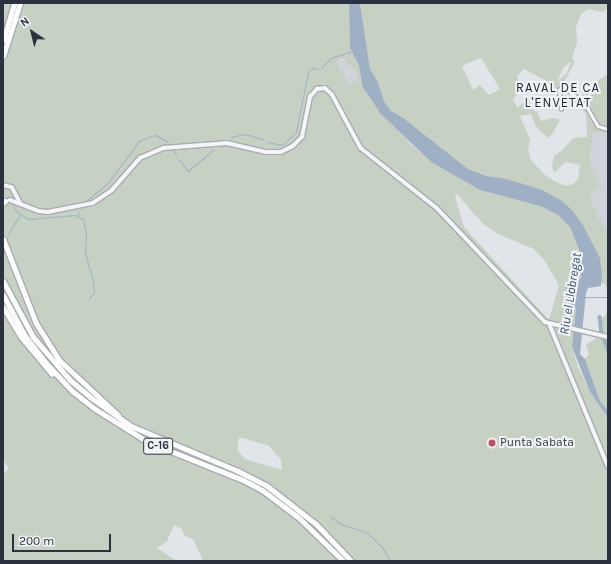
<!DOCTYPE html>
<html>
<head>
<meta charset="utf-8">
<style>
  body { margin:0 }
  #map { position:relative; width:611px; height:564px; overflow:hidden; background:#e1e4e8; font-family:Karla,sans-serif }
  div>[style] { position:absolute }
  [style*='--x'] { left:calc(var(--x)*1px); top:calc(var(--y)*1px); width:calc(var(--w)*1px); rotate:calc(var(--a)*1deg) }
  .built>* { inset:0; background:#d0d3da }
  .green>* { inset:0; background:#c6d1c3 }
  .water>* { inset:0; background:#a0b0c4 }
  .stream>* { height:1px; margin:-0.5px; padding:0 0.5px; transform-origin:0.5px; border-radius:0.5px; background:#a0b0c4 }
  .canal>* { height:3.5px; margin:-1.75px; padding:0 1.75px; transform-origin:1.75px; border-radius:1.75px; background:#a0b0c4 }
  .roads { filter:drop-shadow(1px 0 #a7abb2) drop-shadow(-1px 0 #a7abb2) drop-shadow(0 1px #a7abb2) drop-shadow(0 -1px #a7abb2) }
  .minor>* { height:2.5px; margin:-1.25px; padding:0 1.25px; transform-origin:1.25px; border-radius:1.25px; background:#f4f5f7 }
  .tertiary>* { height:3.5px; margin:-1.75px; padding:0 1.75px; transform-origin:1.75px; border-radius:1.75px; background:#f4f5f7 }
  .motorway>* { height:5px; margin:-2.5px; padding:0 2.5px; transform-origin:2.5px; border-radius:2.5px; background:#fff }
  .dots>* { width:11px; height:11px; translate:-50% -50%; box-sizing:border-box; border:2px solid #f1f3f6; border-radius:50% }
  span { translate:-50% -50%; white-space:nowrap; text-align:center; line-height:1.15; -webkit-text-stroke:4px #f1f3f6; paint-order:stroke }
  .shield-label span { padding:1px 3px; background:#f1f3f6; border:1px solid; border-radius:3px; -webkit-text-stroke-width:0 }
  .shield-label { font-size:11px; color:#2b313e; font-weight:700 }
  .poi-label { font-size:12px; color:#2b313e }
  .left { translate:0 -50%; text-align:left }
  .neighbourhood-label { font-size:13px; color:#1d232f; letter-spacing:1px }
  .water-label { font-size:13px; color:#3a4f6e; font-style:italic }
  .frame { position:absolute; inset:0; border:4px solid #2b313e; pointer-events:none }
  .north { position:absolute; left:12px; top:12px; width:40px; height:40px; -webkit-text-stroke:3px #f1f3f6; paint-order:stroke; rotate:325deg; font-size:11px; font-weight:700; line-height:16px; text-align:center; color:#2b313e }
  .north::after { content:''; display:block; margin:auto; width:14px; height:18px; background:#2b313e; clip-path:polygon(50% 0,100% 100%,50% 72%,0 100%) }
  .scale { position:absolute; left:12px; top:534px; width:99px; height:18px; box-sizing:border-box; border:2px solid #2b313e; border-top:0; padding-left:5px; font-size:12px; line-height:14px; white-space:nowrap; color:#2b313e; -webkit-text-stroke:3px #f1f3f6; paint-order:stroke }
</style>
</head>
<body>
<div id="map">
  <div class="built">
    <div style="clip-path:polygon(337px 58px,352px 65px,358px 80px,349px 84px,336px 62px)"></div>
    <div style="clip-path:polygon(608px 132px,608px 231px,598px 218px,591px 201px,590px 155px,593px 133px)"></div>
  </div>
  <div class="green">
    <div style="clip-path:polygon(evenodd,5px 3px,349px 3px,350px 48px,359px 66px,361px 83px,409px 142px,431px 162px,480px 190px,540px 206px,558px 215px,570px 227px,578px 243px,581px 254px,581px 278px,567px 293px,572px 305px,576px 308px,572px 347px,578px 367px,593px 397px,608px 418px,608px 561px,203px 561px,194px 540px,184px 535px,182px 529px,174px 525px,167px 541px,157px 548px,177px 561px,3px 561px,3px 474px,9px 469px,3px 459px,3px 13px,5px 3px,341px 58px,355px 70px,358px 80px,349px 84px,336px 62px,341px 58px,5px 3px,457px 194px,483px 224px,500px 235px,534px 249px,545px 261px,559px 285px,549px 320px,464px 227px,455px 197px,457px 194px,5px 3px,239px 437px,269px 446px,281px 460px,282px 470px,245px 459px,237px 450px,239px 437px)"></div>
    <div style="clip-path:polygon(evenodd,360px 3px,608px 3px,608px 8px,603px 12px,588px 9px,581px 14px,576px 27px,577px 43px,572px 58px,575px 62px,564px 82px,564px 85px,582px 96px,590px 86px,608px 74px,608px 132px,593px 133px,590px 155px,591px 167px,602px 187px,592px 192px,591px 201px,598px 218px,608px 231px,608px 294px,605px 284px,601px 283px,600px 258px,584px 227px,524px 185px,507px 179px,486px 176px,468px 169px,402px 117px,391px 111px,384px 101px,378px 82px,370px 69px,360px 3px,481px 58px,500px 89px,489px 95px,480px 85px,473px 90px,462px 66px,481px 58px,360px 3px,570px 62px,571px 63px,566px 74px,557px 82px,563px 68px,570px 62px,360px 3px,524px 69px,554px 85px,558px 93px,567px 91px,586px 114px,587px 137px,573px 138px,564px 149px,554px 156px,552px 166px,554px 173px,566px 162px,580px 165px,578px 179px,573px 184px,566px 186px,556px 182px,545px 175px,531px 160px,528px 150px,530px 140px,520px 116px,531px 114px,536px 127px,548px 138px,553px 133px,560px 120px,554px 118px,541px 121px,537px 112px,530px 108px,529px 98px,517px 108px,513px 98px,521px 92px,517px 76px,524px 69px)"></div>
    <div style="clip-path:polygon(608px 311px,608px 412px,600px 401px,585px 359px,589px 354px,586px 345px,597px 337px,600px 328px,599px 317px,604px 317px)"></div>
  </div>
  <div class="water">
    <div style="clip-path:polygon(349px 3px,360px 3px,370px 69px,378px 82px,384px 101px,391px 111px,402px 117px,468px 169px,486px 176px,507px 179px,542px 190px,562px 201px,573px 211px,584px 227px,600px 258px,602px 275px,601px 286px,588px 288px,586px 293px,580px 354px,585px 359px,600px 401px,607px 410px,608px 418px,590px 392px,572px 347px,576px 308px,569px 302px,568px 289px,565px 289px,581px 278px,581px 254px,570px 227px,558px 215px,540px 206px,480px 190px,431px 162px,381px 114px,362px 86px,359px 66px,350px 48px)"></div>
  </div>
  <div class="stream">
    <div style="--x:321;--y:68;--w:14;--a:-45"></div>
    <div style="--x:331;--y:58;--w:22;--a:-18"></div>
    <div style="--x:231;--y:137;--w:14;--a:-12"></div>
    <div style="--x:245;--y:134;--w:19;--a:16"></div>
    <div style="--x:267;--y:142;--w:15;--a:11"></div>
    <div style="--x:282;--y:145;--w:19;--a:-43"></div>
    <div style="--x:296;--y:132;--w:61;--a:-78.7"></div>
    <div style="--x:308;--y:72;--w:6;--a:-45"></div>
    <div style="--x:312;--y:68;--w:5;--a:11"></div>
    <div style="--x:174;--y:151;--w:4;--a:56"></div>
    <div style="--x:179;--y:160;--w:14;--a:51"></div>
    <div style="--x:188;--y:171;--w:34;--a:-40"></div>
    <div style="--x:85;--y:202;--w:30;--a:-40"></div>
    <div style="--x:108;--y:183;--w:52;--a:-53.6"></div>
    <div style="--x:139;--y:141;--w:17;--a:-21"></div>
    <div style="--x:155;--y:135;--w:15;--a:28"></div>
    <div style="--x:13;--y:206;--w:6;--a:59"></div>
    <div style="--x:16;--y:211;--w:14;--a:34"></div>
    <div style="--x:28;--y:219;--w:47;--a:-4.9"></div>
    <div style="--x:75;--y:215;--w:9;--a:27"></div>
    <div style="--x:83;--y:219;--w:16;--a:79"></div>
    <div style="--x:86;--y:235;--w:18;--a:93"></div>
    <div style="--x:85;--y:253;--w:29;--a:74"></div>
    <div style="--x:93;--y:281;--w:11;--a:85"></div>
    <div style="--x:94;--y:292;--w:9;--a:126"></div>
    <div style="--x:78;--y:215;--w:3;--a:-72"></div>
    <div style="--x:8;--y:234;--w:22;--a:-58"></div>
    <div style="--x:585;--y:297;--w:23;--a:0"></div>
    <div style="--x:331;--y:517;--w:12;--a:35"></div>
    <div style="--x:341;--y:524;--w:28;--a:19"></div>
    <div style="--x:367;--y:533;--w:21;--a:43"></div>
    <div style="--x:382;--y:547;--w:16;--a:60"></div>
  </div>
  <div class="canal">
    <div style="--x:600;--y:317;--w:16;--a:83"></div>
    <div style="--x:602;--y:333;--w:17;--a:69"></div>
  </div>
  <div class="roads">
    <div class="minor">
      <div style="--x:561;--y:109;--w:19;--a:-96"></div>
      <div style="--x:559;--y:90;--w:7;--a:-27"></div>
      <div style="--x:565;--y:87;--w:30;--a:42"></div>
      <div style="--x:587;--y:107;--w:22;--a:60"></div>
      <div style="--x:598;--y:126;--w:10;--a:17"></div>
    </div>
    <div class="tertiary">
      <div style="--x:3;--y:185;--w:9;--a:13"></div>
      <div style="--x:12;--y:187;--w:19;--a:62"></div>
      <div style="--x:10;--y:200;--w:30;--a:21"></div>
      <div style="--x:38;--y:211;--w:10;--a:6"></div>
      <div style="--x:48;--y:212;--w:46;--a:-11.3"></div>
      <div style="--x:93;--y:203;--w:23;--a:-34"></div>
      <div style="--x:112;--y:190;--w:43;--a:-48.8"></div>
      <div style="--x:140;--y:158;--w:26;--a:-23"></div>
      <div style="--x:164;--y:148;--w:63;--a:-4.5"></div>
      <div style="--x:227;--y:143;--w:39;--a:13"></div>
      <div style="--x:265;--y:152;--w:16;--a:0"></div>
      <div style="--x:281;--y:152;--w:13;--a:-27"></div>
      <div style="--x:293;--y:146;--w:13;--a:-45"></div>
      <div style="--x:302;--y:137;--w:41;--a:-78.7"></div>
      <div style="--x:310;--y:97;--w:11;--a:-49"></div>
      <div style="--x:317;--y:89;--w:8;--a:-7"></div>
      <div style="--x:325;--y:88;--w:9;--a:41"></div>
      <div style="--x:332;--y:94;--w:61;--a:61.8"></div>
      <div style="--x:361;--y:148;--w:97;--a:38.3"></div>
      <div style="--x:437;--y:208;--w:157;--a:46.5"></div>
      <div style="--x:545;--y:322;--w:65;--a:13.4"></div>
      <div style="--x:550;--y:325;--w:152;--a:67.6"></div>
    </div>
    <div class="motorway">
      <div style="--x:3;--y:40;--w:39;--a:-73"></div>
      <div style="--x:3;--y:56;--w:56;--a:-72.2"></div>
      <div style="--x:3;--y:203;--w:3;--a:-45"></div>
      <div style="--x:3;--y:239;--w:90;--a:68.6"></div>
      <div style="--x:36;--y:323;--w:44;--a:58.1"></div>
      <div style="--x:59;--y:360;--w:81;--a:43"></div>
      <div style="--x:3;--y:281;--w:64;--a:61.8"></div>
      <div style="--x:33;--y:337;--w:57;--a:49.3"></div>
      <div style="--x:70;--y:380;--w:26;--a:40"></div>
      <div style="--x:90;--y:397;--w:50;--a:35.3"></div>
      <div style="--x:131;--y:426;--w:116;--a:22.8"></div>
      <div style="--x:238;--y:471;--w:33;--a:27"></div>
      <div style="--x:267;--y:486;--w:62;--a:37.8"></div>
      <div style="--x:316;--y:524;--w:51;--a:46.6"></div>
      <div style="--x:3;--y:295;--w:47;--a:61.8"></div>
      <div style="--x:25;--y:336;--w:33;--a:52"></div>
      <div style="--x:45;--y:362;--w:40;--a:47"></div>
      <div style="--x:72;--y:391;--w:29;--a:38"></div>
      <div style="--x:95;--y:409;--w:62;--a:31.9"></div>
      <div style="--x:148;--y:442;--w:102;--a:21.8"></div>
      <div style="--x:243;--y:480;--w:21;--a:28"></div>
      <div style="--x:262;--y:490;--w:46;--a:37.1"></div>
      <div style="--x:299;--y:518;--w:62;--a:44.3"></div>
      <div style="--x:3;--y:307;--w:35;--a:59"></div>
      <div style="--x:21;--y:337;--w:48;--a:50"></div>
    </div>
  </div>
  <div class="dots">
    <div style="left:492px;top:443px;background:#bf545f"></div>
  </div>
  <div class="shield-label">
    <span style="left:158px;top:446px">C-16</span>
  </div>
  <div class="poi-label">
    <span class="left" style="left:500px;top:443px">Punta Sabata</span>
  </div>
  <div class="neighbourhood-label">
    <span style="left:558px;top:96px">RAVAL DE CA<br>L'ENVETAT</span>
  </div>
  <div class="water-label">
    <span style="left:571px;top:294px;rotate:-81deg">Riu el Llobregat</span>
  </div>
  <div class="frame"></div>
  <div class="north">N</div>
  <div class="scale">200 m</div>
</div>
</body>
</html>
